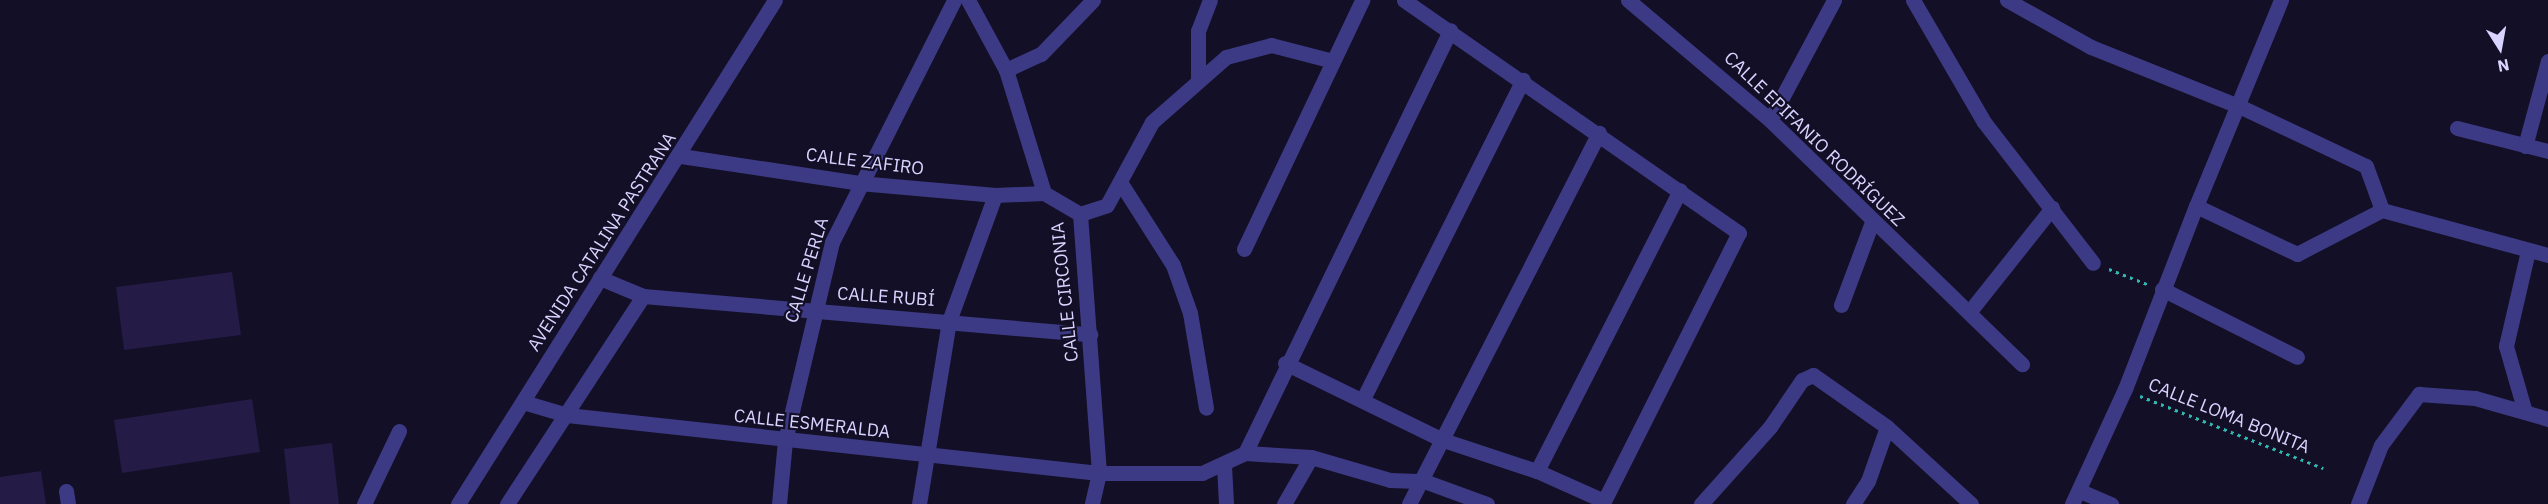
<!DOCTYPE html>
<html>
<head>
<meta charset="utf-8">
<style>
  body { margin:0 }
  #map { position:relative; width:2548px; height:504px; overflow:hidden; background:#130f26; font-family:"IBM Plex Sans",sans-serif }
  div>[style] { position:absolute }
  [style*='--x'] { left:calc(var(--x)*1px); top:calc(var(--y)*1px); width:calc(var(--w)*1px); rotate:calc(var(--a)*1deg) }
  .building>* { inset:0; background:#241b47 }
  .path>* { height:3px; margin-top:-1.5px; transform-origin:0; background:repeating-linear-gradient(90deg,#2fb8b0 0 3px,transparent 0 7.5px) }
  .minor>* { height:15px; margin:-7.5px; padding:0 7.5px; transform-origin:7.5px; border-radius:7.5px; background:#3d3a85 }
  span { translate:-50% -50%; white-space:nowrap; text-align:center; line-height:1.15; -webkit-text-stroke:4.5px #130f26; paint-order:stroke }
  .street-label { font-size:18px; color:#d9d4ff }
  .north { position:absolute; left:2470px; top:18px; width:60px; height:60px; -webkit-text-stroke:4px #130f26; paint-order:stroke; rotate:169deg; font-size:16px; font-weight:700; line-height:24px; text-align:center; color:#d9d4ff }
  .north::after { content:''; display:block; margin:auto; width:21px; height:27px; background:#d9d4ff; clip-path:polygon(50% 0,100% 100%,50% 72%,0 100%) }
</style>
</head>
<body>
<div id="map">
  <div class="building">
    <div style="clip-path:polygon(232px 272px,241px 335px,124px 350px,116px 287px)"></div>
    <div style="clip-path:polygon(252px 399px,260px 452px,122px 473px,114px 420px)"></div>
    <div style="clip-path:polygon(332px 443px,339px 504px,290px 504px,284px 449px)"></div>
    <div style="clip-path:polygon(41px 471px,46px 504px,0 504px,0 477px)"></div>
  </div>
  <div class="path">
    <div style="--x:2109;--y:269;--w:41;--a:21.5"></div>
    <div style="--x:2140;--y:396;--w:197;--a:21.5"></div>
  </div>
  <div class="minor">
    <div style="--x:968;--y:0;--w:80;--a:61.5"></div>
    <div style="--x:1006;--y:70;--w:129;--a:72.8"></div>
    <div style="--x:1044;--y:193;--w:42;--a:30.3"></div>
    <div style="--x:1080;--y:214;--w:260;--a:85.8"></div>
    <div style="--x:1099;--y:473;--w:32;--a:103"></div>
    <div style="--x:1628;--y:0;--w:186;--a:40.2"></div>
    <div style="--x:1770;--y:120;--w:351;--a:44.1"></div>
    <div style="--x:1913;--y:0;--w:141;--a:59.8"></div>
    <div style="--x:1984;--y:122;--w:178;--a:52.3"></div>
    <div style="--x:2007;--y:0;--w:96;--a:29.2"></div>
    <div style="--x:2091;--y:47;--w:162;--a:21.8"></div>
    <div style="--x:2241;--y:107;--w:138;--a:25.3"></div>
    <div style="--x:2366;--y:166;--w:47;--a:70"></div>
    <div style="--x:2382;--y:210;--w:172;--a:15.2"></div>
    <div style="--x:2281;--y:0;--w:223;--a:112.4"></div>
    <div style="--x:2196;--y:206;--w:112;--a:25.4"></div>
    <div style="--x:2297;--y:254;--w:96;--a:-27.4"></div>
    <div style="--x:1006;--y:70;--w:38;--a:-25"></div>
    <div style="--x:1041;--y:54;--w:75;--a:-46.1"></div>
    <div style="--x:1198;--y:79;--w:48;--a:-90"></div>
    <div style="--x:1198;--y:31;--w:33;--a:-69"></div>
    <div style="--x:1770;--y:120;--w:136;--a:-61.9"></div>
    <div style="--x:2457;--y:128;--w:94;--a:14.2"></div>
    <div style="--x:2525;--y:146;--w:88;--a:-74.9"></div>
    <div style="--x:681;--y:156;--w:180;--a:8.6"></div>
    <div style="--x:859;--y:183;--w:137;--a:5"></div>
    <div style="--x:995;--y:195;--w:49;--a:-2.3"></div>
    <div style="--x:1122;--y:185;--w:95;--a:57.5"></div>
    <div style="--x:1173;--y:265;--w:51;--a:70.5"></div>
    <div style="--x:1190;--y:313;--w:96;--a:80.4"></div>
    <div style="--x:1080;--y:214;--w:28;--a:-18"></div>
    <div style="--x:1107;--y:205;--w:94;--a:-61.5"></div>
    <div style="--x:1152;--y:122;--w:98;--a:-41.3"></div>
    <div style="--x:1226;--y:57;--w:47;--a:-14.9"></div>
    <div style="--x:1271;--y:45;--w:60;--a:14.5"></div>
    <div style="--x:1244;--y:249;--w:276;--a:-64.6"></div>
    <div style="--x:2162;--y:289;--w:151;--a:26.7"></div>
    <div style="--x:643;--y:296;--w:449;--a:4.9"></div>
    <div style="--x:1841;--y:305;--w:89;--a:-69.5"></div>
    <div style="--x:1970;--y:311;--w:132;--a:-51.5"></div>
    <div style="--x:1285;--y:363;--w:176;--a:26"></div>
    <div style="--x:1443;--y:440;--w:99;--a:18.3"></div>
    <div style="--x:1537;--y:471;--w:73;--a:24.1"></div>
    <div style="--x:1604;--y:501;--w:300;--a:-63.3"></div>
    <div style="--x:1739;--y:233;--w:408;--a:-145.2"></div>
    <div style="--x:1363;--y:399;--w:357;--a:-63.4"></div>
    <div style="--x:523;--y:402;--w:46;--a:16.5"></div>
    <div style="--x:567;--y:415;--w:535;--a:6.22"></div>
    <div style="--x:1099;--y:473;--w:103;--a:0"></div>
    <div style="--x:1202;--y:473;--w:47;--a:-24.9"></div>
    <div style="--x:1245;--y:453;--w:66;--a:3.5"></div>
    <div style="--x:1311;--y:457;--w:82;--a:16.2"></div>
    <div style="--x:1390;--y:480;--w:34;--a:2"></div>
    <div style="--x:1424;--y:481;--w:67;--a:20.1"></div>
    <div style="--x:2525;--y:412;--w:69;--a:-106.1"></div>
    <div style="--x:2506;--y:346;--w:98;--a:-77"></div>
    <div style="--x:1245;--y:453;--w:470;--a:-64.1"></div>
    <div style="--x:1224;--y:465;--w:39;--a:87"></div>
    <div style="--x:1537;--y:471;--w:315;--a:-63"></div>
    <div style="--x:66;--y:491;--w:13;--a:81"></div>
    <div style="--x:2080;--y:491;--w:34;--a:23"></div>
    <div style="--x:364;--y:504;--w:81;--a:-64.4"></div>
    <div style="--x:458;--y:504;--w:595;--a:-57.83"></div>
    <div style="--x:507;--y:504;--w:249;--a:-56.8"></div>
    <div style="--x:643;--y:296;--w:47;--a:-157.3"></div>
    <div style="--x:779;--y:504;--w:63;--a:-84.6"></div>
    <div style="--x:785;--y:441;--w:204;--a:-76.7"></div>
    <div style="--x:832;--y:242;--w:271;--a:-63.2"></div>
    <div style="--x:919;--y:504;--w:185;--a:-80.7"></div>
    <div style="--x:949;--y:321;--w:134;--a:-69.9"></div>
    <div style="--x:1284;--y:504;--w:54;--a:-60.1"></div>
    <div style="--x:1409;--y:504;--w:417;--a:-62.9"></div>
    <div style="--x:1701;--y:504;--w:103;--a:-48.1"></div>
    <div style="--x:1770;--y:427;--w:57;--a:-55.8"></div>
    <div style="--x:1802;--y:380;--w:12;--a:-24"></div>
    <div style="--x:1813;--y:375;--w:90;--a:35.1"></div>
    <div style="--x:1887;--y:427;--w:114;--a:42.5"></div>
    <div style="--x:1853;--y:504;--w:27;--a:-57"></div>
    <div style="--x:1868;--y:481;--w:57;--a:-70.6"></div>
    <div style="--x:2072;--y:504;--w:127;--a:-65.3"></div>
    <div style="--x:2125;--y:389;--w:196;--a:-68.8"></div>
    <div style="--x:2358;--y:504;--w:63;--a:-68.7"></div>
    <div style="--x:2381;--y:445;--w:64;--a:-53.3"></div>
    <div style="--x:2419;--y:394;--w:56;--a:4.1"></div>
    <div style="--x:2475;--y:398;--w:76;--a:16"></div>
  </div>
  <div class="street-label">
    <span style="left:1814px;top:139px;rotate:44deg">CALLE EPIFANIO RODRÍGUEZ</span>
    <span style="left:865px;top:162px;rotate:7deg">CALLE ZAFIRO</span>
    <span style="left:602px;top:242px;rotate:-57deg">AVENIDA CATALINA PASTRANA</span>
    <span style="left:807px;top:270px;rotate:-73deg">CALLE PERLA</span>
    <span style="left:1065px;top:292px;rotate:-96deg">CALLE CIRCONIA</span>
    <span style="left:886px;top:297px;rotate:4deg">CALLE RUBÍ</span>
    <span style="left:2229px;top:416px;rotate:22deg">CALLE LOMA BONITA</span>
    <span style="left:812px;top:424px;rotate:6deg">CALLE ESMERALDA</span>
  </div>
  <div class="north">N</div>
</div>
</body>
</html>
